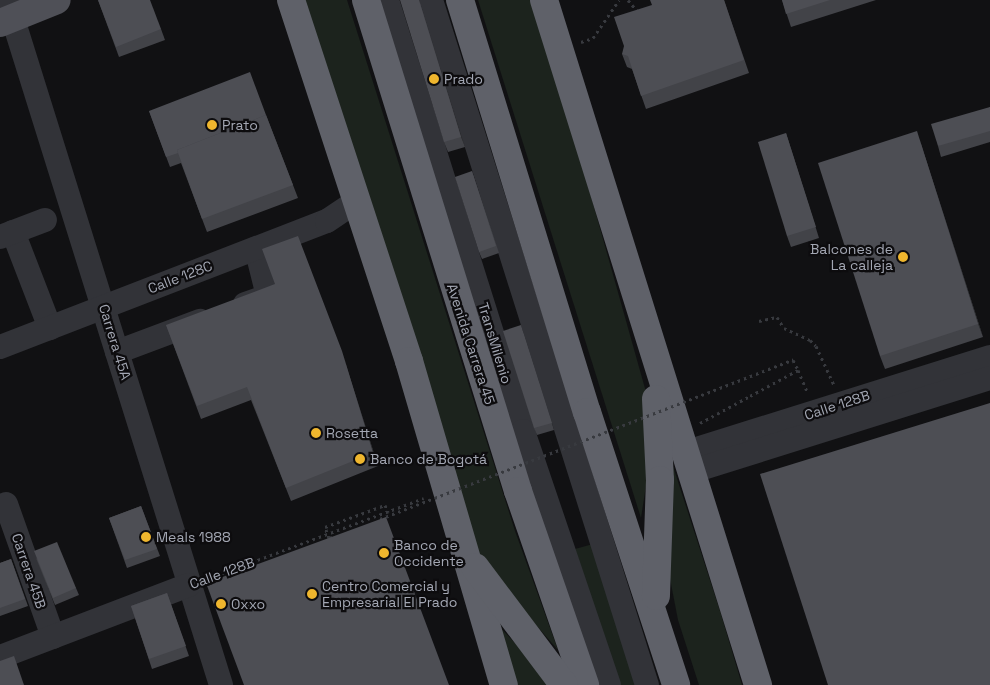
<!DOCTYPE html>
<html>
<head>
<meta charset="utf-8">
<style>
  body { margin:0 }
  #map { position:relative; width:990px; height:685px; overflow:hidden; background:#111113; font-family:"Space Grotesk",sans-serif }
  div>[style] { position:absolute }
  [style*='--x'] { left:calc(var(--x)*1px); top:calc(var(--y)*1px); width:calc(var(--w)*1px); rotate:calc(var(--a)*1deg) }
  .green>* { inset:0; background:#1c231d }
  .path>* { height:3px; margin-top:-1.5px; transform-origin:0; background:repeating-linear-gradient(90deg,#383a3f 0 2.5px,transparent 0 6.5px) }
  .minor>* { height:24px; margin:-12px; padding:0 12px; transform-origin:12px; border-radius:12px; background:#323338 }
  .major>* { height:28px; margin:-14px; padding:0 14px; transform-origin:14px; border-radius:14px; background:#4f5057 }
  .highway>* { height:28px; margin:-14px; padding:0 14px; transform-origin:14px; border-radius:14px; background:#5f6169 }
  .path-bridge>* { height:3px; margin-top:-1.5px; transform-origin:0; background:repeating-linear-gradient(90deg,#383a3f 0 2.5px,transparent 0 6.5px) }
  .wall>* { inset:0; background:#424348 }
  .shaded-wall>* { inset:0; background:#2a2b2e }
  .building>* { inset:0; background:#4d4e54 }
  .dots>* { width:14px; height:14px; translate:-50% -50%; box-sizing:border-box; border:2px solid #0d0c0e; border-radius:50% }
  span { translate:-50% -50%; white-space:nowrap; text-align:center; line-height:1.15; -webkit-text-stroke:4.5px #0d0c0e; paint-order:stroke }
  .poi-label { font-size:14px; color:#a3a7b3 }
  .left { translate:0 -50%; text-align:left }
  .right { translate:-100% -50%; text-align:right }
  .street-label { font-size:14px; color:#a3a7b3 }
</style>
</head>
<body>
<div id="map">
  <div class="green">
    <div style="clip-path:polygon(301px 0,347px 0,515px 531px,558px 650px,476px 557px)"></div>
    <div style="clip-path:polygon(478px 0,532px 0,558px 79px,646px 392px,647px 479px,641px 518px)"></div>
    <div style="clip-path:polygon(670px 457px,720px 611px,742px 685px,699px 685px,678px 620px,666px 558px)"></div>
    <div style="clip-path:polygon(593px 544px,642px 685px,619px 685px,575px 549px)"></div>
    <div style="clip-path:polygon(492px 619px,534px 663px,550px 685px,513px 685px)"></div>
  </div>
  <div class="path">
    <div style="--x:628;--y:0;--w:17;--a:50"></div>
    <div style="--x:581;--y:42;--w:13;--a:-18"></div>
    <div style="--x:593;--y:38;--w:46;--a:-55.6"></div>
    <div style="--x:759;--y:321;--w:18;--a:-13"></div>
    <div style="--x:777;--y:317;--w:13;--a:58"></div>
    <div style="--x:784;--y:328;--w:29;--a:25"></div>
    <div style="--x:810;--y:340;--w:8;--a:45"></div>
    <div style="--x:816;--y:346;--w:43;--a:65.2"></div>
    <div style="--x:798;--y:370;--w:25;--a:67"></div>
    <div style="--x:700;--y:423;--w:55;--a:-28.4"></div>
    <div style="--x:385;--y:505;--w:8;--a:67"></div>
    <div style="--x:209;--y:578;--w:229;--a:-20.4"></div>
  </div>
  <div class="minor">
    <div style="--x:7;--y:0;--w:718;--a:72.65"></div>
    <div style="--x:387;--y:0;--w:452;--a:72.5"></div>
    <div style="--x:523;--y:431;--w:268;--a:71.3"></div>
    <div style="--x:431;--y:0;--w:718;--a:72.5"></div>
    <div style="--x:13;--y:232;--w:103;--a:68.9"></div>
    <div style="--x:0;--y:237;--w:48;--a:-20.7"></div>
    <div style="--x:245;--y:304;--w:24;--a:-19"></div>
    <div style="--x:268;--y:296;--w:49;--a:-104"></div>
    <div style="--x:0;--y:347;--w:350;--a:-21.1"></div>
    <div style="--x:327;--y:221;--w:36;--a:-34"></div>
    <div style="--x:117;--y:352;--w:89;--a:-20.5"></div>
    <div style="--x:684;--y:453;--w:321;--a:-17.4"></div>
    <div style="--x:690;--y:472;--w:314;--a:-17.4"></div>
    <div style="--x:6;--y:504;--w:141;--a:70.5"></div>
    <div style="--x:0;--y:657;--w:202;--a:-20.9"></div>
  </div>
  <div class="major">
    <div style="--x:0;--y:23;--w:61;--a:-22"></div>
  </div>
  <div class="highway">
    <div style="--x:291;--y:0;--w:380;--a:71.9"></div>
    <div style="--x:409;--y:361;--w:338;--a:73.7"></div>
    <div style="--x:366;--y:0;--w:514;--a:72.8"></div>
    <div style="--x:518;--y:491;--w:205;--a:70.9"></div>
    <div style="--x:460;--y:0;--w:431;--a:72.9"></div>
    <div style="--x:587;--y:412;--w:287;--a:71.9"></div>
    <div style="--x:544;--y:0;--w:718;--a:72.65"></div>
    <div style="--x:656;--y:399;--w:81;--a:87.2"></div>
    <div style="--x:660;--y:480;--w:116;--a:92"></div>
    <div style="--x:475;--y:567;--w:148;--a:53"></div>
  </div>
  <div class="path-bridge">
    <div style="--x:380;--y:519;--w:443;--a:-21.1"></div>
    <div style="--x:793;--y:360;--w:11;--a:63"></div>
    <div style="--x:798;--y:370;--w:57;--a:151.6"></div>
    <div style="--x:332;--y:537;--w:3;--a:162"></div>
    <div style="--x:329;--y:538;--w:12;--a:-110"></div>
    <div style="--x:325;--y:527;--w:64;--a:-20.1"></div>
  </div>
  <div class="wall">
    <div style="clip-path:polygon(98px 0,161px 29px,165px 40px,119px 57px)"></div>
    <div style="clip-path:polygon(419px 0,465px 147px,448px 152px,444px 142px)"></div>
    <div style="clip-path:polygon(724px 0,749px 73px,646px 109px,632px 69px,627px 67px,622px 54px)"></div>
    <div style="clip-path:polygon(782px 0,876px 0,791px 27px)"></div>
    <div style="clip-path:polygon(990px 107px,990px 142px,941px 157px,938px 146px)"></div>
    <div style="clip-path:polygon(149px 111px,266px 115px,298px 198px,207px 232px,181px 163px,170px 167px)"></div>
    <div style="clip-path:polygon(786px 133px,819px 238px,791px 247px,787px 236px)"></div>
    <div style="clip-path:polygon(921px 144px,983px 337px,885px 369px,880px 356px)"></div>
    <div style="clip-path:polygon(472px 171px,499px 253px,482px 259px,479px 252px)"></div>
    <div style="clip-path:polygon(166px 325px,346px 365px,378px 466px,291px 501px,251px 400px,201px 419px)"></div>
    <div style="clip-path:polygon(523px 332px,554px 430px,537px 435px,534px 428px)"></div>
    <div style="clip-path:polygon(141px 506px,160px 556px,127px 568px,109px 518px)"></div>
    <div style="clip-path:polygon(36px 558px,76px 588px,79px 595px,55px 605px)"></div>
    <div style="clip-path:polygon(11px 559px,28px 606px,0 616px,0 563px)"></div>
    <div style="clip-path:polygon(167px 593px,189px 656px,152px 669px,131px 606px)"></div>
  </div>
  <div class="shaded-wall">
    <div style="clip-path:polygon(419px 0,465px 147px,461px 137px)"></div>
    <div style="clip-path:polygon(917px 131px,921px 144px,983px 337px,978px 324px)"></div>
    <div style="clip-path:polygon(342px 351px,346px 365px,378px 466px,373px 453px)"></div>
  </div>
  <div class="building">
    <div style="clip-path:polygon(98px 0,150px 0,161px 29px,116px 47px)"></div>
    <div style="clip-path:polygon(400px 0,419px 0,461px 137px,444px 142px)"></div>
    <div style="clip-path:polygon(650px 0,724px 0,744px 60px,641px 96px,628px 56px,622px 54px,624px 46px,614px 17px,652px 5px)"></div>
    <div style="clip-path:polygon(782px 0,830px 0,786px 14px)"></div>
    <div style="clip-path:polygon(250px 72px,266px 115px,177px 150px,178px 153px,166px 157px,149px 111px)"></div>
    <div style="clip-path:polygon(990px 107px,990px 131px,938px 146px,931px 124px)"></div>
    <div style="clip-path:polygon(266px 115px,293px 185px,202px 219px,177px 150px)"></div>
    <div style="clip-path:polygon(917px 131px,978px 324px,880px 356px,818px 163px)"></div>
    <div style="clip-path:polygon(786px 133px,816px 227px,787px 236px,758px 142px)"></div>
    <div style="clip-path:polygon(472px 171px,496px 246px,479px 252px,455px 177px)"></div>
    <div style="clip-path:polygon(298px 236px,342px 351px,373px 453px,286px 488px,247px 387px,197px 406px,166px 325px,275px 284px,262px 249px)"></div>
    <div style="clip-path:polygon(521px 325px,552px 423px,534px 428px,503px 331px)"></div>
    <div style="clip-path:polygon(990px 403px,990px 685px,828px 685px,760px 474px)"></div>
    <div style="clip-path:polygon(141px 506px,157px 549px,125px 560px,109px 518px)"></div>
    <div style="clip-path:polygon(386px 517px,449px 685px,244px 685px,206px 583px)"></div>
    <div style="clip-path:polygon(57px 542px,76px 588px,53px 598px,34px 551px)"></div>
    <div style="clip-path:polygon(11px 559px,25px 599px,0 608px,0 563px)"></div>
    <div style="clip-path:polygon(167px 593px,186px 646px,149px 659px,131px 606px)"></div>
    <div style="clip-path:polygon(14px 656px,24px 685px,0 685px,0 661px)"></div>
  </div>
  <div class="dots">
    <div style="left:434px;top:79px;background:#efb62e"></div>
    <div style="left:212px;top:125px;background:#efb62e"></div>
    <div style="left:903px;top:257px;background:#efb62e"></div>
    <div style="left:316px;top:433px;background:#efb62e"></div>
    <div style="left:360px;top:459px;background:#efb62e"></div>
    <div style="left:146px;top:537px;background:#efb62e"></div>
    <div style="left:384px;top:553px;background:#efb62e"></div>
    <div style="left:312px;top:594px;background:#efb62e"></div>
    <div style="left:221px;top:604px;background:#efb62e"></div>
  </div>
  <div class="poi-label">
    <span class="left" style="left:444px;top:79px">Prado</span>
    <span class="left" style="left:222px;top:125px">Prato</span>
    <span class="right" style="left:893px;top:257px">Balcones de<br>La calleja</span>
    <span class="left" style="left:326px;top:433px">Rosetta</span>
    <span class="left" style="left:370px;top:459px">Banco de Bogotá</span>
    <span class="left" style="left:156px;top:537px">Meals 1988</span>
    <span class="left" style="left:394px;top:553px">Banco de<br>Occidente</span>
    <span class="left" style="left:322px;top:594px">Centro Comercial y<br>Empresarial El Prado</span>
    <span class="left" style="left:231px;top:604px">Oxxo</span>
  </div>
  <div class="street-label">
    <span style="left:180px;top:277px;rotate:-21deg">Calle 128C</span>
    <span style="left:115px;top:342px;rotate:73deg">Carrera 45A</span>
    <span style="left:495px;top:343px;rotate:73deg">TransMilenio</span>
    <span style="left:471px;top:344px;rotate:72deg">Avenida Carrera 45</span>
    <span style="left:837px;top:405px;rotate:-18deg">Calle 128B</span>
    <span style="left:29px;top:571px;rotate:71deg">Carrera 45B</span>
    <span style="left:222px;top:573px;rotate:-20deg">Calle 128B</span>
  </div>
</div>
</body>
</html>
